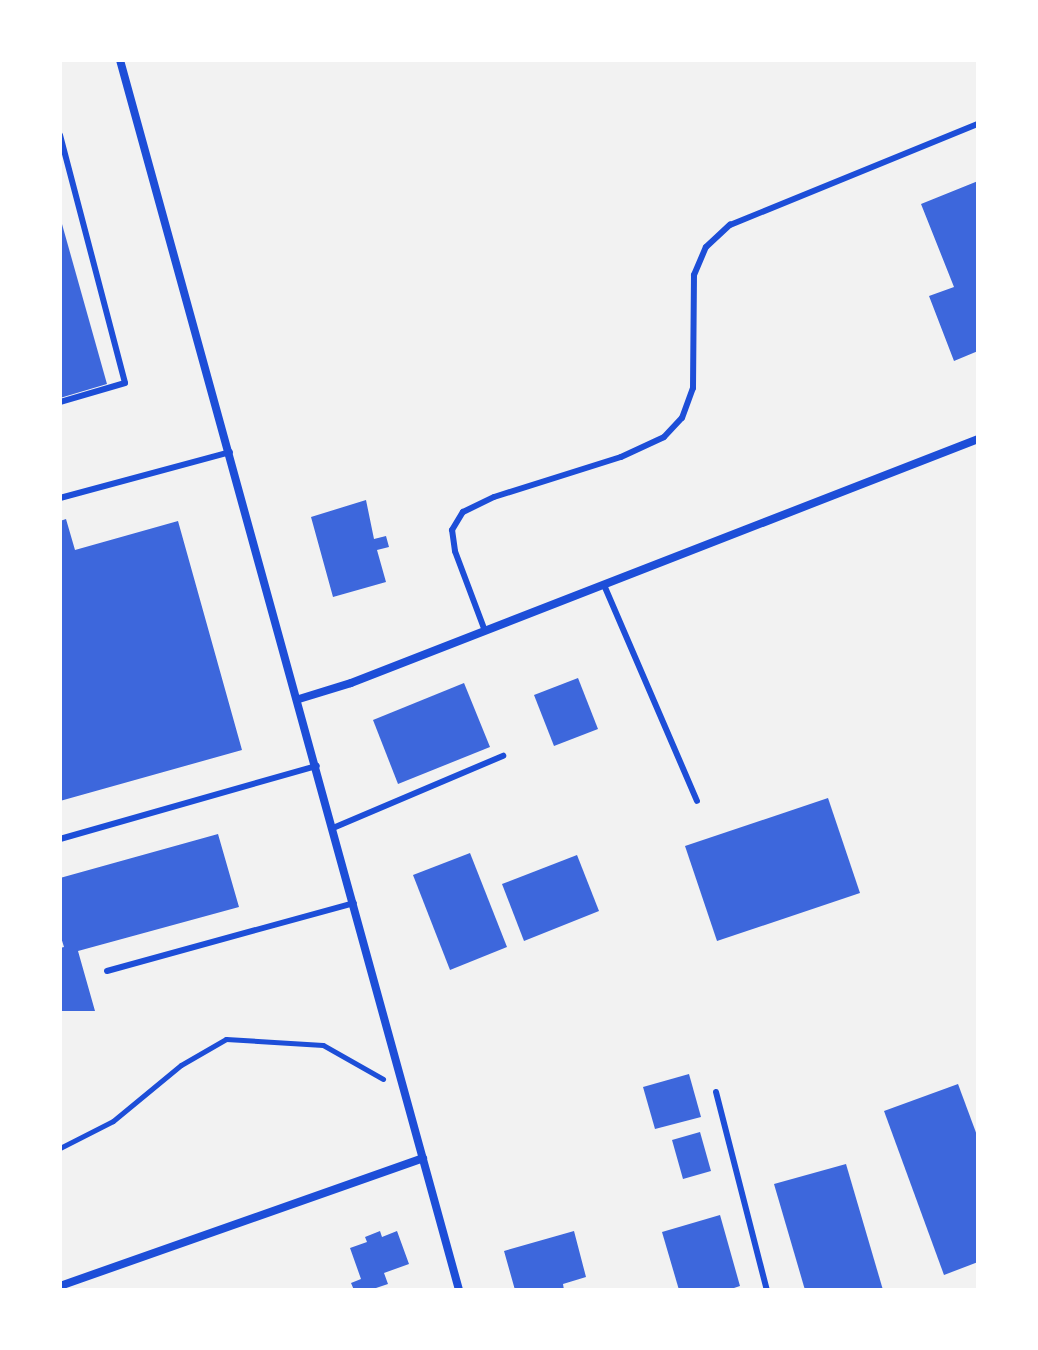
<!DOCTYPE html>
<html>
<head>
<meta charset="utf-8">
<style>
  body { margin:0 }
  #map { position:relative; width:1038px; height:1350px; overflow:hidden; background:#f2f2f2; font-family:Signika,sans-serif }
  div>[style] { position:absolute }
  [style*='--x'] { left:calc(var(--x)*1px); top:calc(var(--y)*1px); width:calc(var(--w)*1px); rotate:calc(var(--a)*1deg) }
  .building>* { inset:0; background:#3d67dc }
  .path>* { height:5px; margin:-2.5px; padding:0 2.5px; transform-origin:2.5px; border-radius:2.5px; background:#1d4ed8 }
  .service>* { height:6px; margin:-3px; padding:0 3px; transform-origin:3px; border-radius:3px; background:#1d4ed8 }
  .minor>* { height:8px; margin:-4px; padding:0 4px; transform-origin:4px; border-radius:4px; background:#1d4ed8 }
  span { translate:-50% -50%; white-space:nowrap; text-align:center; line-height:1.15; -webkit-text-stroke:8px #fff; paint-order:stroke }
  .frame { position:absolute; inset:0; border:62px solid #fff; pointer-events:none }
</style>
</head>
<body>
<div id="map">
  <div class="building">
    <div style="clip-path:polygon(978px 181px,978px 351px,954px 361px,929px 296px,954px 287px,921px 204px)"></div>
    <div style="clip-path:polygon(60px 217px,107px 384px,60px 398px)"></div>
    <div style="clip-path:polygon(366px 500px,374px 539px,386px 536px,389px 547px,377px 550px,386px 582px,333px 597px,311px 517px)"></div>
    <div style="clip-path:polygon(66px 519px,75px 550px,178px 521px,242px 750px,60px 801px,60px 521px)"></div>
    <div style="clip-path:polygon(578px 678px,598px 729px,554px 746px,534px 695px)"></div>
    <div style="clip-path:polygon(464px 683px,490px 747px,398px 784px,373px 720px)"></div>
    <div style="clip-path:polygon(828px 798px,860px 893px,717px 941px,685px 846px)"></div>
    <div style="clip-path:polygon(218px 834px,239px 907px,78px 951px,95px 1011px,60px 1011px,60px 948px,64px 947px,60px 934px,60px 878px)"></div>
    <div style="clip-path:polygon(470px 853px,507px 947px,450px 970px,413px 875px)"></div>
    <div style="clip-path:polygon(577px 855px,599px 911px,524px 941px,502px 884px)"></div>
    <div style="clip-path:polygon(689px 1074px,701px 1117px,655px 1129px,643px 1087px)"></div>
    <div style="clip-path:polygon(958px 1084px,978px 1138px,978px 1262px,944px 1275px,884px 1111px)"></div>
    <div style="clip-path:polygon(700px 1132px,711px 1171px,683px 1179px,672px 1140px)"></div>
    <div style="clip-path:polygon(846px 1164px,883px 1290px,805px 1290px,774px 1184px)"></div>
    <div style="clip-path:polygon(720px 1215px,740px 1286px,728px 1290px,679px 1290px,662px 1232px)"></div>
    <div style="clip-path:polygon(380px 1231px,382px 1237px,397px 1231px,409px 1264px,384px 1273px,388px 1284px,370px 1290px,354px 1290px,351px 1283px,361px 1279px,350px 1248px,367px 1242px,365px 1237px)"></div>
    <div style="clip-path:polygon(574px 1231px,586px 1277px,563px 1284px,564px 1290px,515px 1290px,504px 1251px)"></div>
  </div>
  <div class="path">
    <div style="--x:60;--y:1148;--w:59;--a:-27"></div>
    <div style="--x:113;--y:1121;--w:88;--a:-39.5"></div>
    <div style="--x:181;--y:1065;--w:52;--a:-30"></div>
    <div style="--x:226;--y:1039;--w:97;--a:3.5"></div>
    <div style="--x:323;--y:1045;--w:69;--a:29.5"></div>
  </div>
  <div class="service">
    <div style="--x:60;--y:135;--w:256;--a:75.3"></div>
    <div style="--x:125;--y:383;--w:68;--a:163.7"></div>
    <div style="--x:60;--y:498;--w:176;--a:-15.1"></div>
    <div style="--x:604;--y:585;--w:235;--a:66.7"></div>
    <div style="--x:485;--y:631;--w:85;--a:-110.6"></div>
    <div style="--x:455;--y:551;--w:21;--a:-98"></div>
    <div style="--x:452;--y:530;--w:21;--a:-59"></div>
    <div style="--x:463;--y:512;--w:34;--a:-26"></div>
    <div style="--x:494;--y:497;--w:133;--a:-17.5"></div>
    <div style="--x:621;--y:457;--w:47;--a:-24.9"></div>
    <div style="--x:664;--y:437;--w:26;--a:-47"></div>
    <div style="--x:682;--y:418;--w:32;--a:-70"></div>
    <div style="--x:693;--y:388;--w:113;--a:-89.5"></div>
    <div style="--x:694;--y:275;--w:30;--a:-67"></div>
    <div style="--x:706;--y:247;--w:33;--a:-43"></div>
    <div style="--x:730;--y:225;--w:268;--a:-22.2"></div>
    <div style="--x:333;--y:828;--w:185;--a:-23"></div>
    <div style="--x:60;--y:839;--w:267;--a:-15.9"></div>
    <div style="--x:107;--y:971;--w:256;--a:-15.4"></div>
    <div style="--x:716;--y:1092;--w:204;--a:75.6"></div>
  </div>
  <div class="minor">
    <div style="--x:120;--y:60;--w:1276;--a:74.59"></div>
    <div style="--x:299;--y:699;--w:54;--a:-17.1"></div>
    <div style="--x:351;--y:683;--w:673;--a:-21.26"></div>
    <div style="--x:60;--y:1286;--w:385;--a:-19.4"></div>
  </div>
  <div class="frame"></div>
</div>
</body>
</html>
